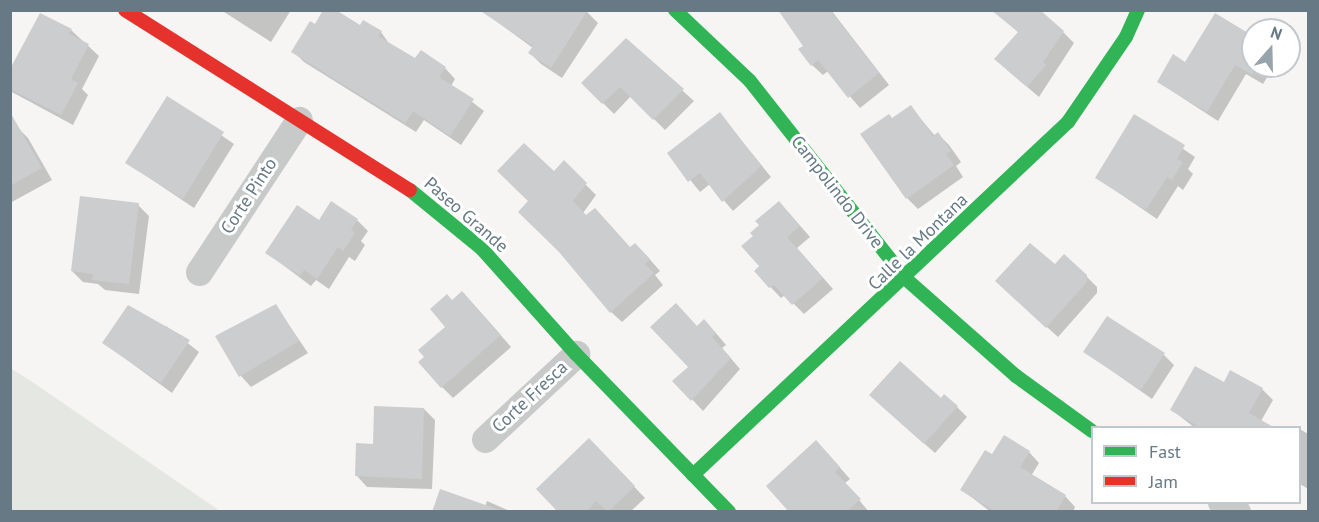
<!DOCTYPE html>
<html>
<head>
<meta charset="utf-8">
<style>
  body { margin:0 }
  #map { position:relative; width:1319px; height:522px; overflow:hidden; background:#f6f5f4; font-family:"PT Sans",sans-serif }
  div>[style] { position:absolute }
  [style*='--x'] { left:calc(var(--x)*1px); top:calc(var(--y)*1px); width:calc(var(--w)*1px); rotate:calc(var(--a)*1deg) }
  .green>* { inset:0; background:#e4e7e2 }
  .shadow>* { inset:0; background:#0003 }
  .building>* { inset:0; background:#cccdce }
  .street>* { height:27px; margin:-13.5px; padding:0 13.5px; transform-origin:13.5px; border-radius:13.5px; background:#c8caca }
  .fast>* { height:14px; margin:-7px; padding:0 7px; transform-origin:7px; border-radius:7px; background:#30b455 }
  .jam>* { height:14px; margin:-7px; padding:0 7px; transform-origin:7px; border-radius:7px; background:#e5322d }
  span { translate:-50% -50%; white-space:nowrap; text-align:center; line-height:1.15; -webkit-text-stroke:6px #fff; paint-order:stroke }
  .street-label { font-size:18px; color:#667984 }
  .frame { position:absolute; inset:0; border:12px solid #667984; pointer-events:none }
  .legend { position:absolute; left:1091px; top:426px; width:210px; height:78px; box-sizing:border-box; background:#fff; border:2px solid #c2c9ce; margin:0; padding:8px 10px; list-style:none; font-size:18px; color:#667984 }
  .legend li { display:flex; align-items:center; gap:12px; height:30px }
  .legend b { width:30px; border:2px solid #c2c9ce }
  .north { position:absolute; left:1241px; top:18px; width:60px; height:60px; box-sizing:border-box; background:#fff; border:2px solid #c2c9ce; border-radius:50%; rotate:20deg; font-size:16px; font-weight:700; line-height:24px; text-align:center; color:#667984 }
  .north::after { content:''; display:block; margin:auto; width:21px; height:27px; background:#98a4ab; clip-path:polygon(50% 0,100% 100%,50% 72%,0 100%) }
</style>
</head>
<body>
<div id="map">
  <div class="green">
    <div style="clip-path:polygon(10px 368px,31px 381px,220px 511px,11px 511px)"></div>
  </div>
  <div class="shadow">
    <div style="clip-path:polygon(221px 10px,291px 10px,271px 42px)"></div>
    <div style="clip-path:polygon(585px 10px,598px 23px,562px 78px,541px 64px,530px 53px,533px 48px,496px 21px)"></div>
    <div style="clip-path:polygon(780px 10px,831px 10px,889px 85px,860px 108px,828px 71px,823px 75px,812px 65px,805px 46px)"></div>
    <div style="clip-path:polygon(1000px 16px,1063px 32px,1074px 43px,1039px 97px,1007px 70px,1019px 33px)"></div>
    <div style="clip-path:polygon(315px 26px,360px 27px,381px 32px,390px 45px,416px 61px,445px 68px,455px 79px,451px 86px,484px 111px,461px 145px,424px 120px,416px 132px,304px 62px,293px 51px)"></div>
    <div style="clip-path:polygon(71px 30px,99px 56px,82px 89px,88px 95px,73px 125px,10px 91px,10px 73px)"></div>
    <div style="clip-path:polygon(1253px 38px,1253px 66px,1274px 66px,1263px 84px,1246px 74px,1218px 121px,1158px 82px,1186px 64px)"></div>
    <div style="clip-path:polygon(626px 40px,694px 101px,665px 130px,631px 96px,614px 114px,583px 83px)"></div>
    <div style="clip-path:polygon(167px 98px,234px 144px,194px 208px,127px 163px)"></div>
    <div style="clip-path:polygon(911px 107px,935px 136px,938px 134px,949px 145px,961px 162px,956px 166px,963px 177px,918px 209px,907px 198px,893px 120px)"></div>
    <div style="clip-path:polygon(720px 114px,771px 177px,733px 211px,710px 184px,700px 192px,669px 154px)"></div>
    <div style="clip-path:polygon(1135px 116px,1195px 157px,1188px 169px,1193px 174px,1183px 190px,1178px 186px,1157px 219px,1097px 178px)"></div>
    <div style="clip-path:polygon(17px 127px,28px 138px,52px 180px,10px 203px,10px 131px)"></div>
    <div style="clip-path:polygon(564px 163px,596px 195px,583px 213px,631px 249px,646px 255px,660px 271px,655px 275px,663px 285px,622px 322px,611px 312px,554px 174px)"></div>
    <div style="clip-path:polygon(138px 205px,149px 216px,139px 294px,105px 290px,98px 284px,83px 282px,72px 271px)"></div>
    <div style="clip-path:polygon(789px 213px,810px 237px,797px 248px,833px 289px,804px 314px,785px 295px,781px 298px,756px 272px)"></div>
    <div style="clip-path:polygon(357px 220px,368px 231px,361px 241px,365px 245px,355px 261px,349px 257px,329px 289px,316px 280px,311px 286px,267px 253px,319px 222px)"></div>
    <div style="clip-path:polygon(1055px 266px,1086px 276px,1097px 287px,1097px 293px,1058px 337px,1008px 292px)"></div>
    <div style="clip-path:polygon(473px 304px,511px 347px,453px 398px,442px 387px,447px 327px)"></div>
    <div style="clip-path:polygon(276px 306px,308px 353px,251px 387px,241px 376px)"></div>
    <div style="clip-path:polygon(166px 326px,199px 352px,172px 393px,104px 343px,163px 330px)"></div>
    <div style="clip-path:polygon(697px 328px,715px 332px,726px 345px,722px 348px,740px 369px,703px 411px,675px 381px,690px 367px)"></div>
    <div style="clip-path:polygon(1085px 352px,1164px 355px,1174px 365px,1152px 399px)"></div>
    <div style="clip-path:polygon(1224px 384px,1262px 389px,1273px 400px,1261px 421px,1272px 428px,1195px 428px,1172px 410px)"></div>
    <div style="clip-path:polygon(941px 400px,957px 407px,967px 417px,935px 453px,882px 406px)"></div>
    <div style="clip-path:polygon(424px 409px,435px 420px,432px 489px,367px 487px,357px 476px,374px 445px)"></div>
    <div style="clip-path:polygon(1300px 429px,1308px 434px,1308px 489px,1300px 484px)"></div>
    <div style="clip-path:polygon(589px 440px,645px 498px,630px 512px,560px 512px)"></div>
    <div style="clip-path:polygon(1029px 452px,1039px 463px,1031px 476px,1065px 496px,1075px 507px,1073px 512px,991px 512px,962px 490px,993px 457px)"></div>
    <div style="clip-path:polygon(827px 453px,850px 479px,845px 483px,869px 512px,791px 512px)"></div>
    <div style="clip-path:polygon(487px 501px,512px 512px,434px 512px,485px 507px)"></div>
  </div>
  <div class="building">
    <div style="clip-path:polygon(323px 10px,336px 10px,360px 25px,363px 20px,382px 31px,378px 36px,415px 58px,421px 50px,446px 67px,439px 77px,474px 99px,450px 136px,413px 111px,405px 123px,291px 52px,310px 21px,315px 24px)"></div>
    <div style="clip-path:polygon(479px 10px,588px 10px,551px 68px,528px 53px,533px 46px)"></div>
    <div style="clip-path:polygon(778px 10px,830px 10px,879px 73px,848px 98px,818px 60px,811px 66px,798px 49px,803px 46px)"></div>
    <div style="clip-path:polygon(991px 10px,1040px 10px,1064px 31px,1043px 62px,1046px 65px,1027px 87px,994px 59px,1018px 32px)"></div>
    <div style="clip-path:polygon(40px 13px,72px 29px,69px 34px,89px 44px,71px 79px,78px 83px,61px 115px,10px 89px,10px 69px)"></div>
    <div style="clip-path:polygon(1215px 13px,1253px 36px,1253px 75px,1235px 65px,1207px 112px,1157px 82px,1173px 54px,1185px 62px)"></div>
    <div style="clip-path:polygon(626px 38px,684px 89px,653px 120px,620px 87px,602px 104px,581px 83px)"></div>
    <div style="clip-path:polygon(167px 96px,224px 132px,183px 199px,125px 163px)"></div>
    <div style="clip-path:polygon(911px 105px,933px 136px,938px 132px,951px 151px,946px 154px,954px 165px,906px 199px,860px 134px,889px 114px,892px 118px)"></div>
    <div style="clip-path:polygon(10px 112px,42px 168px,10px 186px)"></div>
    <div style="clip-path:polygon(720px 112px,761px 166px,722px 202px,700px 173px,688px 182px,667px 153px)"></div>
    <div style="clip-path:polygon(1134px 114px,1185px 145px,1177px 159px,1183px 162px,1172px 180px,1167px 177px,1146px 210px,1095px 178px)"></div>
    <div style="clip-path:polygon(524px 143px,554px 171px,564px 160px,587px 183px,573px 201px,586px 215px,595px 208px,630px 247px,635px 243px,650px 259px,645px 264px,654px 273px,610px 313px,559px 252px,518px 212px,528px 201px,497px 171px)"></div>
    <div style="clip-path:polygon(80px 196px,139px 203px,129px 284px,92px 280px,93px 274px,71px 271px)"></div>
    <div style="clip-path:polygon(331px 201px,358px 219px,351px 230px,355px 233px,343px 251px,338px 247px,317px 279px,304px 270px,300px 276px,265px 253px,297px 205px,319px 220px)"></div>
    <div style="clip-path:polygon(779px 201px,800px 226px,787px 237px,823px 278px,792px 305px,774px 285px,769px 288px,754px 271px,759px 266px,741px 246px,753px 236px,750px 233px,759px 225px,755px 221px)"></div>
    <div style="clip-path:polygon(1030px 243px,1055px 264px,1064px 254px,1087px 275px,1087px 282px,1046px 328px,995px 281px)"></div>
    <div style="clip-path:polygon(462px 291px,501px 335px,441px 388px,418px 362px,424px 357px,418px 350px,445px 327px,430px 309px,447px 294px,452px 300px)"></div>
    <div style="clip-path:polygon(676px 303px,697px 326px,704px 319px,716px 333px,712px 337px,731px 358px,691px 401px,672px 381px,688px 367px,650px 327px)"></div>
    <div style="clip-path:polygon(276px 304px,299px 341px,239px 377px,215px 336px)"></div>
    <div style="clip-path:polygon(128px 305px,190px 340px,161px 383px,102px 343px)"></div>
    <div style="clip-path:polygon(1107px 316px,1165px 353px,1141px 390px,1083px 352px)"></div>
    <div style="clip-path:polygon(900px 361px,941px 398px,944px 394px,958px 406px,924px 444px,869px 395px)"></div>
    <div style="clip-path:polygon(1195px 366px,1224px 382px,1230px 370px,1263px 388px,1249px 413px,1275px 428px,1201px 428px,1170px 410px)"></div>
    <div style="clip-path:polygon(374px 406px,424px 408px,422px 479px,355px 476px,356px 443px,373px 444px)"></div>
    <div style="clip-path:polygon(1004px 435px,1030px 451px,1020px 467px,1066px 495px,1056px 512px,996px 512px,960px 490px,985px 450px,992px 454px)"></div>
    <div style="clip-path:polygon(589px 438px,635px 486px,608px 512px,596px 501px,586px 512px,558px 512px,536px 489px)"></div>
    <div style="clip-path:polygon(816px 440px,840px 467px,835px 472px,861px 499px,846px 512px,789px 512px,766px 486px)"></div>
    <div style="clip-path:polygon(440px 489px,497px 509px,496px 512px,432px 512px)"></div>
  </div>
  <div class="street">
    <div style="--x:199;--y:272;--w:182;--a:-56.7"></div>
    <div style="--x:485;--y:439;--w:125;--a:-43"></div>
    <div style="--x:1221;--y:502;--w:19;--a:32"></div>
  </div>
  <div class="fast">
    <div style="--x:675;--y:10;--w:103;--a:43.4"></div>
    <div style="--x:750;--y:81;--w:252;--a:51.8"></div>
    <div style="--x:906;--y:279;--w:147;--a:41.4"></div>
    <div style="--x:1016;--y:376;--w:94;--a:35.9"></div>
    <div style="--x:410;--y:190;--w:93;--a:39.3"></div>
    <div style="--x:482;--y:249;--w:141;--a:48.2"></div>
    <div style="--x:576;--y:354;--w:220;--a:45.9"></div>
    <div style="--x:693;--y:475;--w:515;--a:-43.27"></div>
    <div style="--x:1068;--y:122;--w:103;--a:-55.7"></div>
    <div style="--x:1126;--y:37;--w:30;--a:-66"></div>
  </div>
  <div class="jam">
    <div style="--x:125;--y:10;--w:337;--a:32.3"></div>
  </div>
  <div class="street-label">
    <span style="left:837px;top:192px;rotate:52deg">Campolindo Drive</span>
    <span style="left:249px;top:196px;rotate:-57deg">Corte Pinto</span>
    <span style="left:466px;top:215px;rotate:41deg">Paseo Grande</span>
    <span style="left:918px;top:242px;rotate:-44deg">Calle la Montana</span>
    <span style="left:530px;top:397px;rotate:-43deg">Corte Fresca</span>
  </div>
  <div class="frame"></div>
  <ul class="legend">
  <li><b style="height:8px;background:#30b455"></b>Fast</li>
  <li><b style="height:8px;background:#e5322d"></b>Jam</li>
  </ul>
  <div class="north">N</div>
</div>
</body>
</html>
